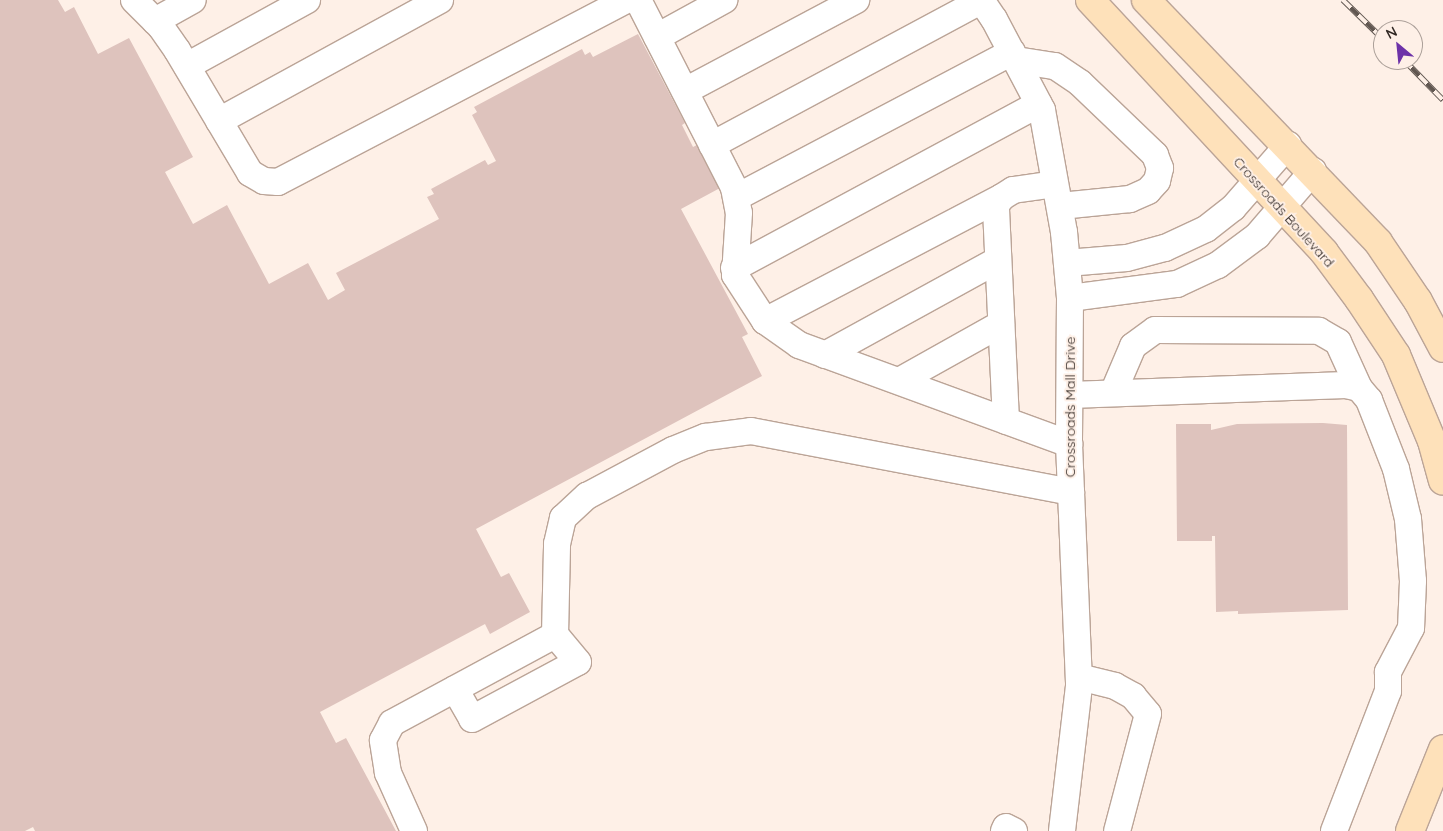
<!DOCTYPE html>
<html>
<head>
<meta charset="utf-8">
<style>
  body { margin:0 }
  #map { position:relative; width:1443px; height:831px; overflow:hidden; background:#fef0e7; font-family:Quicksand,sans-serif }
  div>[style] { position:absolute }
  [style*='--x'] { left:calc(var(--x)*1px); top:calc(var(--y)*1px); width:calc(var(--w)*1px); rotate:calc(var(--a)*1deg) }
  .building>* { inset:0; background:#dec3bd }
  .roads { filter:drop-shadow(1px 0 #bba497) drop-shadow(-1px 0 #bba497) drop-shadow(0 1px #bba497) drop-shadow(0 -1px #bba497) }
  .minor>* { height:26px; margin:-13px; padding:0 13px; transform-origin:13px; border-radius:13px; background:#fff }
  .major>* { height:28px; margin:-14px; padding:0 14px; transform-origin:14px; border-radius:14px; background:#fee1ba }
  .rail>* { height:5.5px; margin-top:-2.75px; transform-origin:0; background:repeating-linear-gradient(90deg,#fef0e7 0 11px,#615751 0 22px); box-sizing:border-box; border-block:1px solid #615751 }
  span { translate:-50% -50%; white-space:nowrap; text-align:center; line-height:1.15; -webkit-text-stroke:4px #fef0e7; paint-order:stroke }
  .street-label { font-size:14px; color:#312823 }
  .north { position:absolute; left:1373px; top:20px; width:50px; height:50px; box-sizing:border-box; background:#fef0e7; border:1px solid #aca099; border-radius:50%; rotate:332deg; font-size:14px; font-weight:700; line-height:20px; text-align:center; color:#312823 }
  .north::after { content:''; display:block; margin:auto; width:18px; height:22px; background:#6d32a8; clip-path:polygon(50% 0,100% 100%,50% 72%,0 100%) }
</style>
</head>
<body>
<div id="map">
  <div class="building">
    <div style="clip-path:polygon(0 0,58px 0,65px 12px,74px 7px,98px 54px,129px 38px,193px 157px,165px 172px,193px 224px,227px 205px,269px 284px,308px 263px,328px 300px,345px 290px,336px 273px,439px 219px,427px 197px,434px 194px,431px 189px,485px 160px,488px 165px,496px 161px,472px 115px,477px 112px,474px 107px,582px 49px,585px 55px,590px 52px,593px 57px,638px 34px,685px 123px,682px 125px,693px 147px,697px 145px,720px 188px,681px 209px,748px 334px,742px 337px,762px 376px,476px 529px,501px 577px,509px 573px,530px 612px,490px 634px,485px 624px,320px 712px,336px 743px,346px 738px,396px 831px,35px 831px,33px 827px,25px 831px,0 831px)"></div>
    <div style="clip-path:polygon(1323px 423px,1347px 425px,1348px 610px,1238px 614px,1238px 611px,1216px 612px,1215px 536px,1212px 536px,1212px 541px,1177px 541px,1176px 424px,1211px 424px,1211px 430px,1237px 424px)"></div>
  </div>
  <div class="roads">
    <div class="minor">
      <div style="--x:134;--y:0;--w:38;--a:45"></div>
      <div style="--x:161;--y:27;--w:28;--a:55"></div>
      <div style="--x:177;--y:50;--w:143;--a:59.3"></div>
      <div style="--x:250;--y:173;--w:16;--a:30"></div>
      <div style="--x:264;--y:181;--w:14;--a:4"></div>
      <div style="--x:278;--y:182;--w:393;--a:-27.6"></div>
      <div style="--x:638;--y:0;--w:211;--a:62.9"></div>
      <div style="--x:734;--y:188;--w:25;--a:79"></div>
      <div style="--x:739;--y:213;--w:62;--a:93.7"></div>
      <div style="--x:735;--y:275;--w:55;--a:56.9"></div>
      <div style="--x:765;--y:321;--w:42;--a:35.2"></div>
      <div style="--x:799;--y:345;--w:288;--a:20.1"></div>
      <div style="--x:981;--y:0;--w:23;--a:56"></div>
      <div style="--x:994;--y:19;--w:103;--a:62.2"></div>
      <div style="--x:1042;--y:110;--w:124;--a:79.8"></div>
      <div style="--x:1064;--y:232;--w:66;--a:84.8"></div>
      <div style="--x:1070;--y:298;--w:146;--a:90.4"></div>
      <div style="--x:1069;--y:444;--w:242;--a:87.6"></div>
      <div style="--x:1079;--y:686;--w:146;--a:96.7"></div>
      <div style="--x:155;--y:21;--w:43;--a:-28.9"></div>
      <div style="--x:657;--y:37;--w:77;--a:-28.9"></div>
      <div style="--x:1016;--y:60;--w:39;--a:9"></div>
      <div style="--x:1055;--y:66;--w:30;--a:34"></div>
      <div style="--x:1080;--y:83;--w:104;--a:43.8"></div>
      <div style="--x:1155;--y:155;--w:14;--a:69"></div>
      <div style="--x:1160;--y:168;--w:13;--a:103"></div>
      <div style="--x:1157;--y:181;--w:13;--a:132"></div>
      <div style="--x:1148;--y:191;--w:20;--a:156"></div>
      <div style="--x:1130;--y:199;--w:70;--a:174.3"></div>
      <div style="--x:187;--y:66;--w:137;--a:-28.8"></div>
      <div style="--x:685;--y:91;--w:194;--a:-28"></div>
      <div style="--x:219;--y:121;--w:252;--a:-28.7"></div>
      <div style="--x:712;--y:145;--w:305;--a:-28.2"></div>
      <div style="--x:737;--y:197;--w:311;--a:-27.8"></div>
      <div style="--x:1067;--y:263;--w:60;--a:-4.8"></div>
      <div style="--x:1127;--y:258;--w:39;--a:-15"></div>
      <div style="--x:1165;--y:248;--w:45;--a:-24.9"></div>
      <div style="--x:1206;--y:229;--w:34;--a:-38"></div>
      <div style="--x:1233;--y:208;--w:84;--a:-48.9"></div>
      <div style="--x:734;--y:268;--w:346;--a:-28.3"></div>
      <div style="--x:1070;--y:298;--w:108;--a:-7.5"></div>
      <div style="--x:1177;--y:284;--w:45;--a:-24.9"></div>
      <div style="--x:1218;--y:265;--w:49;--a:-36.6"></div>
      <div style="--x:1257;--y:236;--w:86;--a:-49.3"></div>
      <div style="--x:765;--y:321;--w:267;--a:-27.6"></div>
      <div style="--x:825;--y:355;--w:197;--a:-28.8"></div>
      <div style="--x:899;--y:381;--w:117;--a:-29.2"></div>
      <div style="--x:1113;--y:393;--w:51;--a:-66.9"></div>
      <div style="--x:1133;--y:346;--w:27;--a:-36"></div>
      <div style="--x:1155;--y:330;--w:164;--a:0.3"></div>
      <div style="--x:1319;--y:331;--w:22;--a:30"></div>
      <div style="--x:1338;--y:342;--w:51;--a:65.5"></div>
      <div style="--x:1070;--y:395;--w:276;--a:-2.1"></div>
      <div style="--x:1346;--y:385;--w:13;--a:13"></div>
      <div style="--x:1359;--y:388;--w:16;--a:50"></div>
      <div style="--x:1369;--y:400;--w:74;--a:68.6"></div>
      <div style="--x:1396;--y:469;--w:51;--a:76.5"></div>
      <div style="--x:1408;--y:519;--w:62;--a:85.4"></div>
      <div style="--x:1413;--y:581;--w:47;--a:92.4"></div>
      <div style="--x:1411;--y:628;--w:50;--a:117.6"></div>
      <div style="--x:1388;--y:672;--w:19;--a:90"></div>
      <div style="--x:1388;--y:691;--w:150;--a:111.1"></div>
      <div style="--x:1006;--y:421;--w:216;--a:-92.7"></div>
      <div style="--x:996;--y:205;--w:10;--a:-53"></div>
      <div style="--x:1002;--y:197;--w:13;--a:-32"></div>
      <div style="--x:1013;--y:190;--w:42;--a:-8.1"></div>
      <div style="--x:1079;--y:677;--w:37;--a:14"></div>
      <div style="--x:1115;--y:686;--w:21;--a:29"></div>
      <div style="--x:1133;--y:696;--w:23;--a:50"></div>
      <div style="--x:1148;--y:714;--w:121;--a:104.8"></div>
      <div style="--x:455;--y:689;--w:34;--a:60"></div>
      <div style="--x:472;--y:719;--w:120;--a:-28.3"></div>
      <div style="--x:578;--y:662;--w:35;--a:-130"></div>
      <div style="--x:414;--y:831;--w:64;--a:-114.1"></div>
      <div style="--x:388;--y:773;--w:33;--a:-99"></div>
      <div style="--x:383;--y:740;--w:19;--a:-62"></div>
      <div style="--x:392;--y:723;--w:185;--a:-28.4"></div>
      <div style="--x:555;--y:635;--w:91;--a:-88.7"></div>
      <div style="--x:557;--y:544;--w:27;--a:-77"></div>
      <div style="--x:563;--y:518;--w:33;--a:-43"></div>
      <div style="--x:587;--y:496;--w:98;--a:-28.1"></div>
      <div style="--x:673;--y:450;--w:35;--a:-22"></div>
      <div style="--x:706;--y:437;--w:45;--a:-7.6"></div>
      <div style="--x:751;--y:431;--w:326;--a:10.8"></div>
      <div style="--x:1004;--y:831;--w:4;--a:-63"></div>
      <div style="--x:1006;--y:827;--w:9;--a:27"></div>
    </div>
    <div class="major">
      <div style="--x:1090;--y:0;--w:344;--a:47.1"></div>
      <div style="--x:1324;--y:252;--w:59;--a:53.3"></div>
      <div style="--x:1359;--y:299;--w:67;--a:56.5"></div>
      <div style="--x:1396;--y:355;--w:93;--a:67.3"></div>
      <div style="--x:1432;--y:441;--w:41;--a:74.6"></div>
      <div style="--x:1146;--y:0;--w:335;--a:46.2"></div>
      <div style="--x:1378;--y:242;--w:71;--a:55.9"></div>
      <div style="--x:1418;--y:301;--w:53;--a:62"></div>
      <div style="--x:1410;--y:831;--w:88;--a:-68.1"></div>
    </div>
  </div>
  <div class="rail">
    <div style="--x:1343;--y:0;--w:56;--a:44.3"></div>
    <div style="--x:1404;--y:60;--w:56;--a:45.7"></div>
  </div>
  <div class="street-label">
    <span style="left:1284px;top:212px;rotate:48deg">Crossroads Boulevard</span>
    <span style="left:1070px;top:407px;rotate:-90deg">Crossroads Mall Drive</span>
  </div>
  <div class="north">N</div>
</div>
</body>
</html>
